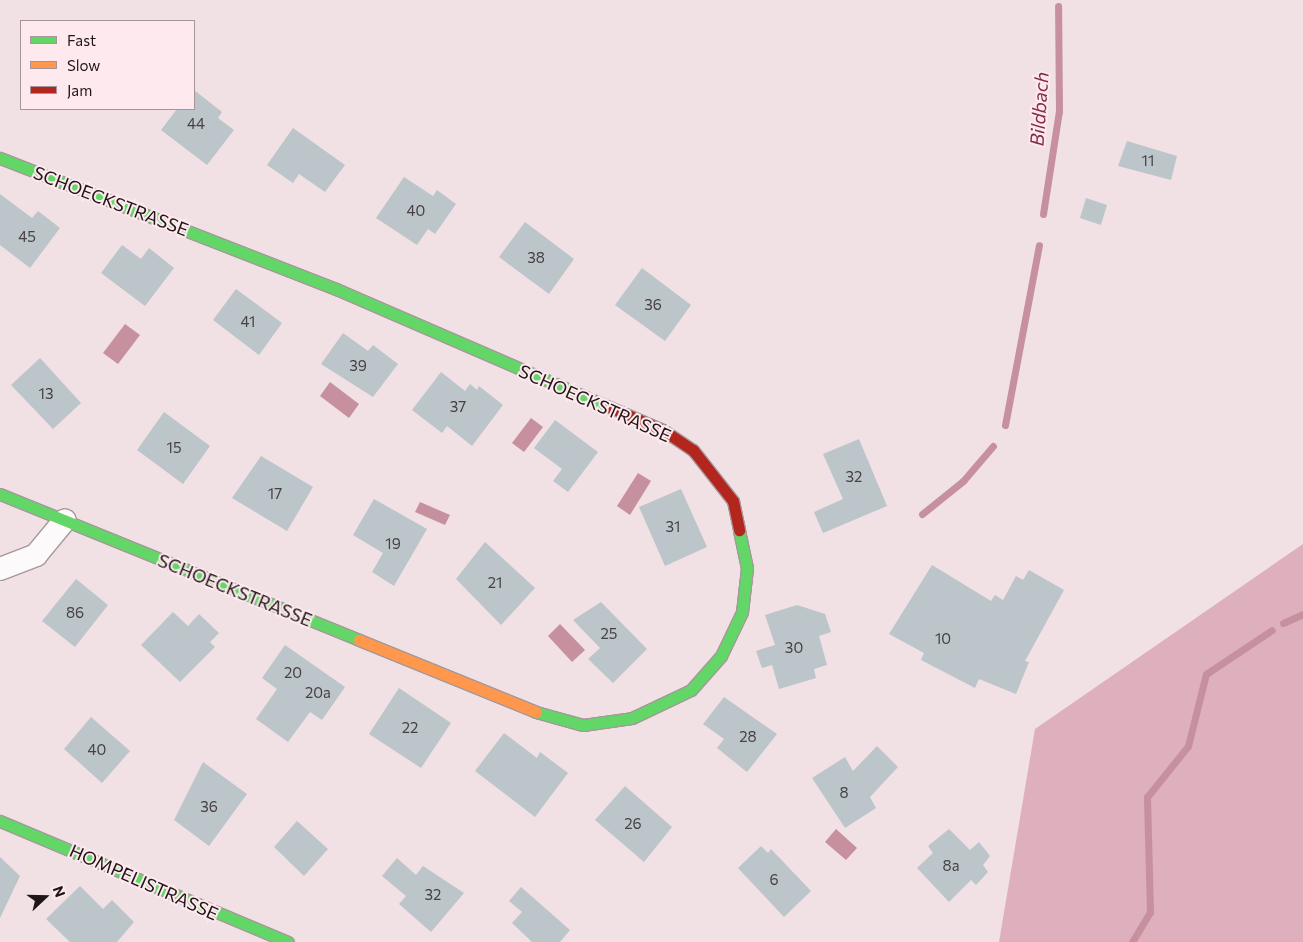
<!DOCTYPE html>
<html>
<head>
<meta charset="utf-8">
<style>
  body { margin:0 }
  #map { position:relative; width:1303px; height:942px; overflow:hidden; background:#f1e0e4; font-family:Commissioner,sans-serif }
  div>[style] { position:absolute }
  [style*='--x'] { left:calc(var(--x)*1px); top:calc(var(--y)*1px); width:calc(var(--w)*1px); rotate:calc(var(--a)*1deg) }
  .forest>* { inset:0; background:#deafbc }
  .water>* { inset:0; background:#c6909f }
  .stream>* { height:7px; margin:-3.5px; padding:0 3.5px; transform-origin:3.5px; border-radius:3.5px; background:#c6909f }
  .building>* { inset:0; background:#bbc5ca }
  .roads { filter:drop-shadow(1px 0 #a5989b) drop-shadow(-1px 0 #a5989b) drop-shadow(0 1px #a5989b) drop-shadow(0 -1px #a5989b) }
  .street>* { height:22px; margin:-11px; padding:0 11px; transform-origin:11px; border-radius:11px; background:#fdfafb }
  .fast>* { height:11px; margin:-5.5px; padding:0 5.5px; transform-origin:5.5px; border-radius:5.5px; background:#63d668 }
  .slow>* { height:11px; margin:-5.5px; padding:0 5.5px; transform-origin:5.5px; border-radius:5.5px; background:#ff974d }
  .jam>* { height:11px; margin:-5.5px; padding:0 5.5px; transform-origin:5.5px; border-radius:5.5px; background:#b3261e }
  span { translate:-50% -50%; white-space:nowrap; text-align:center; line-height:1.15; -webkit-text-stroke:4px #fde9ee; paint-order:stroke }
  .number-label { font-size:15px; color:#474144 }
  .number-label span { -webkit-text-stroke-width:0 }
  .street-label { font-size:18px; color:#201517 }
  .water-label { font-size:19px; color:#822c4b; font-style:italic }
  .legend { position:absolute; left:20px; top:20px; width:175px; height:90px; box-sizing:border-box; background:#fde9ee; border:1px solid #a59498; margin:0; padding:6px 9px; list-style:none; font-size:15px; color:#201517 }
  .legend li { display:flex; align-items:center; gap:10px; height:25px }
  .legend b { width:25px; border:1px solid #a59498 }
  .north { position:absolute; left:20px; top:872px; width:50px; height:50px; -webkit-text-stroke:4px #fde9ee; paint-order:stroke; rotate:69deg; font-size:14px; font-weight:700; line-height:20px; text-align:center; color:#201517 }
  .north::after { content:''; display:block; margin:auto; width:18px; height:22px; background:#201517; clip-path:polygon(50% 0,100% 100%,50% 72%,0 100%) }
</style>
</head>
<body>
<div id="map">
  <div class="forest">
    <div style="clip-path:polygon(1303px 544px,1303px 942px,999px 942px,1035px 729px)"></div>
  </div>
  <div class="water">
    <div style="clip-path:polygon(125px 324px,140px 335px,118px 364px,103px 353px)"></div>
    <div style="clip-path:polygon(330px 382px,359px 404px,349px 418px,320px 396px)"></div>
    <div style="clip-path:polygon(531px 418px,543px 427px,524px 452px,512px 443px)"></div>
    <div style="clip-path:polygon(638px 473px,651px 481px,630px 515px,617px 506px)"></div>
    <div style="clip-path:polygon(420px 502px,450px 515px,445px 525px,415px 512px)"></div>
    <div style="clip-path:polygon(560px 624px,585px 650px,572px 662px,548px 636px)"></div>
    <div style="clip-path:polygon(836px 829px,857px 848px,846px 860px,825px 842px)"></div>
  </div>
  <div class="stream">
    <div style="--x:1043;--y:214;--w:104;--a:-81.2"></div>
    <div style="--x:1059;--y:111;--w:105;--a:-90.5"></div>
    <div style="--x:1005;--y:425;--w:183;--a:-79.3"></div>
    <div style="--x:922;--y:514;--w:53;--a:-38.8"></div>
    <div style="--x:963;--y:481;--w:46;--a:-49.4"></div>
    <div style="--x:1283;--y:623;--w:22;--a:-24"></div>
    <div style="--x:1132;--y:942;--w:35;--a:-59"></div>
    <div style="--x:1150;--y:912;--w:115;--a:-91.5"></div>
    <div style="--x:1147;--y:797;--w:65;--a:-51.2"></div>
    <div style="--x:1188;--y:746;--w:74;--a:-76"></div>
    <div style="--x:1206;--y:674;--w:79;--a:-33.7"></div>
  </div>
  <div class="building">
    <div style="clip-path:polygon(194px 90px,222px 112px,218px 118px,234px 130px,207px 165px,161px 130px,177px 109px,194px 109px)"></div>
    <div style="clip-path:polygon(293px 128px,345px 165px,325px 192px,299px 174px,293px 183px,267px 165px)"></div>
    <div style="clip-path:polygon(1127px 141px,1177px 156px,1171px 180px,1118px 166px)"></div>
    <div style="clip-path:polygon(404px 177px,433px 196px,437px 190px,456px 204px,435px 234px,428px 229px,417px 245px,376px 218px)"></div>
    <div style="clip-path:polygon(0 194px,32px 218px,38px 211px,60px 228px,30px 268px,0 245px)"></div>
    <div style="clip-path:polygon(1086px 198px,1107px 205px,1101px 225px,1080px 218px)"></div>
    <div style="clip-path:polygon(525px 222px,574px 259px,549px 294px,499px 257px)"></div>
    <div style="clip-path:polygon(122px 245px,141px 259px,149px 248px,174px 268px,145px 306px,101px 273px)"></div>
    <div style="clip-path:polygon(642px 268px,691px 305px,665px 341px,615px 305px)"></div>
    <div style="clip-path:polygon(236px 289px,282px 323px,259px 355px,213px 320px)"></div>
    <div style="clip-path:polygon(343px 333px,368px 351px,373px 345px,398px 364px,373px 397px,321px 364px)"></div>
    <div style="clip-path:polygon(40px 358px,81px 403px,53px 429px,11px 385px)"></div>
    <div style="clip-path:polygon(441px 372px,465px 391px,470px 384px,477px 390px,479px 386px,503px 405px,472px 446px,447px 426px,442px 433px,412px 410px)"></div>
    <div style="clip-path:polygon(164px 412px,210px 446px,183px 484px,137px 450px)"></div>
    <div style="clip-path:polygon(555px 420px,598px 452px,568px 492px,553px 481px,562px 469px,534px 448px)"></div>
    <div style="clip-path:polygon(859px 439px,887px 506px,823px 533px,814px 512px,843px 499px,823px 454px)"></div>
    <div style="clip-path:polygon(261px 456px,313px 487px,287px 531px,232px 498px)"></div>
    <div style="clip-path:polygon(681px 489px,707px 547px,665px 566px,639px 507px)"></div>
    <div style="clip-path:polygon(374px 499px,427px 529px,394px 586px,372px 572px,383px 553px,353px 535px)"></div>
    <div style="clip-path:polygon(485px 542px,535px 588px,501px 625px,456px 579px)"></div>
    <div style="clip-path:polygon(932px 565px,991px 601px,995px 595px,1003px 600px,1016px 576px,1023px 580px,1029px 570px,1064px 590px,1025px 661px,1029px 662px,1016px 694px,979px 679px,975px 688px,921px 660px,924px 653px,889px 634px)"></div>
    <div style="clip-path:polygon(76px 579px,108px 605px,75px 647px,42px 621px)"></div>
    <div style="clip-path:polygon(601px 602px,647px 649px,613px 683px,588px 659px,600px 648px,573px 620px)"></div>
    <div style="clip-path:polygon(797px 605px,825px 614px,831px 632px,819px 636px,827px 665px,814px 669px,816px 678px,779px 689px,772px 665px,762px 668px,756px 651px,775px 645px,765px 615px)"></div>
    <div style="clip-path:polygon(173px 612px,188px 626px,199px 614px,219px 633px,210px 642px,215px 647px,180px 682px,141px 645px)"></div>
    <div style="clip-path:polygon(285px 645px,345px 687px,322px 720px,310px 712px,288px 742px,256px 719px,277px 689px,262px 678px)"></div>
    <div style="clip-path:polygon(399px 688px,451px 723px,421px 768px,369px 734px)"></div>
    <div style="clip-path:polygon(724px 697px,777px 734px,747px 772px,717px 748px,724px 739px,703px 724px)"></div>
    <div style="clip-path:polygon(91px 717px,130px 751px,102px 783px,64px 749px)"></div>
    <div style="clip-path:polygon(504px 733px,537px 758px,540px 752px,568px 773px,535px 817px,475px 771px)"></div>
    <div style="clip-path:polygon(877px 746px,898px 767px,870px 797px,876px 808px,845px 828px,812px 778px,845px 757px,853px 771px)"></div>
    <div style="clip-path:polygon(203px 762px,247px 794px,209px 846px,174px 820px)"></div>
    <div style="clip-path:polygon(625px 786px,672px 827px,644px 862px,595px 820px)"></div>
    <div style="clip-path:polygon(297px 821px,328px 849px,304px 876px,274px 847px)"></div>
    <div style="clip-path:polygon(949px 829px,970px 850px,979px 842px,990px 856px,983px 865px,988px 872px,976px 885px,971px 880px,949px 902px,917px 868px,933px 853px,928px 846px)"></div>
    <div style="clip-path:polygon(761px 846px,768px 853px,771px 849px,811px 891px,784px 917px,738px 868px)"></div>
    <div style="clip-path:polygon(0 857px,20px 876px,0 918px)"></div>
    <div style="clip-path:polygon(397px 858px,416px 875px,423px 866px,464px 893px,431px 932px,399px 904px,406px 896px,382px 876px)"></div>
    <div style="clip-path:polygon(80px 886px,103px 909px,112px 900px,134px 922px,117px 942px,70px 942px,46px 919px)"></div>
    <div style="clip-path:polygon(521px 887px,570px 930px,560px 942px,532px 942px,512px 923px,522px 912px,509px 901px)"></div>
  </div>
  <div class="roads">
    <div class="street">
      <div style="--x:0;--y:569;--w:39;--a:-21"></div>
      <div style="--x:36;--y:555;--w:45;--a:-50.4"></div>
    </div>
    <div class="fast">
      <div style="--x:0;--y:158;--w:361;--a:21.3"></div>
      <div style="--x:336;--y:289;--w:295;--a:23.4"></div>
      <div style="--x:0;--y:494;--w:388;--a:22.1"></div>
      <div style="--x:536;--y:712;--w:49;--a:15.5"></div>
      <div style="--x:583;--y:725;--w:49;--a:-8.1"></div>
      <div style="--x:632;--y:718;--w:65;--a:-25.4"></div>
      <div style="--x:691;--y:690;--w:45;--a:-48.6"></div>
      <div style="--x:721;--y:656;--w:49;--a:-64.5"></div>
      <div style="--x:742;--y:612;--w:44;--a:-83.5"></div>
      <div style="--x:747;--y:568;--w:39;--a:-102"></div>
      <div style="--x:0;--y:821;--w:312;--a:22.8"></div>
    </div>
    <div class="slow">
      <div style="--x:359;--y:640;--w:191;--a:22.1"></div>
    </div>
    <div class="jam">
      <div style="--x:607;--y:406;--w:61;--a:23.2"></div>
      <div style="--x:663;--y:430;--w:36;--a:34"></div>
      <div style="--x:693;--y:450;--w:65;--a:51.9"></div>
      <div style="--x:733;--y:501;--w:30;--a:78"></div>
    </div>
  </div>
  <div class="number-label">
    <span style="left:196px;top:124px">44</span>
    <span style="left:1148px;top:161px">11</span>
    <span style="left:416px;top:211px">40</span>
    <span style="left:27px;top:237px">45</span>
    <span style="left:536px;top:258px">38</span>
    <span style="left:653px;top:305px">36</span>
    <span style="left:248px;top:322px">41</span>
    <span style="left:358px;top:366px">39</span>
    <span style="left:46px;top:394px">13</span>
    <span style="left:458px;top:407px">37</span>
    <span style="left:174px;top:448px">15</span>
    <span style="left:854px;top:477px">32</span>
    <span style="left:275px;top:494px">17</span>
    <span style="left:673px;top:527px">31</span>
    <span style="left:393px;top:544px">19</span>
    <span style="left:495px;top:583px">21</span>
    <span style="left:75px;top:613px">86</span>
    <span style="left:609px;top:634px">25</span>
    <span style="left:943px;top:639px">10</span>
    <span style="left:794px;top:648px">30</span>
    <span style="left:293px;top:673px">20</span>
    <span style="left:318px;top:693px">20a</span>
    <span style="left:410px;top:728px">22</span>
    <span style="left:748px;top:737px">28</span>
    <span style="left:97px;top:750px">40</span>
    <span style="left:844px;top:793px">8</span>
    <span style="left:209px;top:807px">36</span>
    <span style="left:633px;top:824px">26</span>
    <span style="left:951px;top:866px">8a</span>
    <span style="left:774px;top:880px">6</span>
    <span style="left:433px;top:895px">32</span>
  </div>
  <div class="street-label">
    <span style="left:111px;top:201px;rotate:21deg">SCHOECKSTRASSE</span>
    <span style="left:595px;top:403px;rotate:24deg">SCHOECKSTRASSE</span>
    <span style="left:235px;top:590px;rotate:22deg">SCHOECKSTRASSE</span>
    <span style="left:144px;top:882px;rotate:24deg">HOMPELISTRASSE</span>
  </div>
  <div class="water-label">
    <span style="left:1039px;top:109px;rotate:-86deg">Bildbach</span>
  </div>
  <ul class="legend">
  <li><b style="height:6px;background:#63d668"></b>Fast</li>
  <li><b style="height:6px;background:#ff974d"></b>Slow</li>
  <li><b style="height:6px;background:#b3261e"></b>Jam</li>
  </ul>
  <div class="north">N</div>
</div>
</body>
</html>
